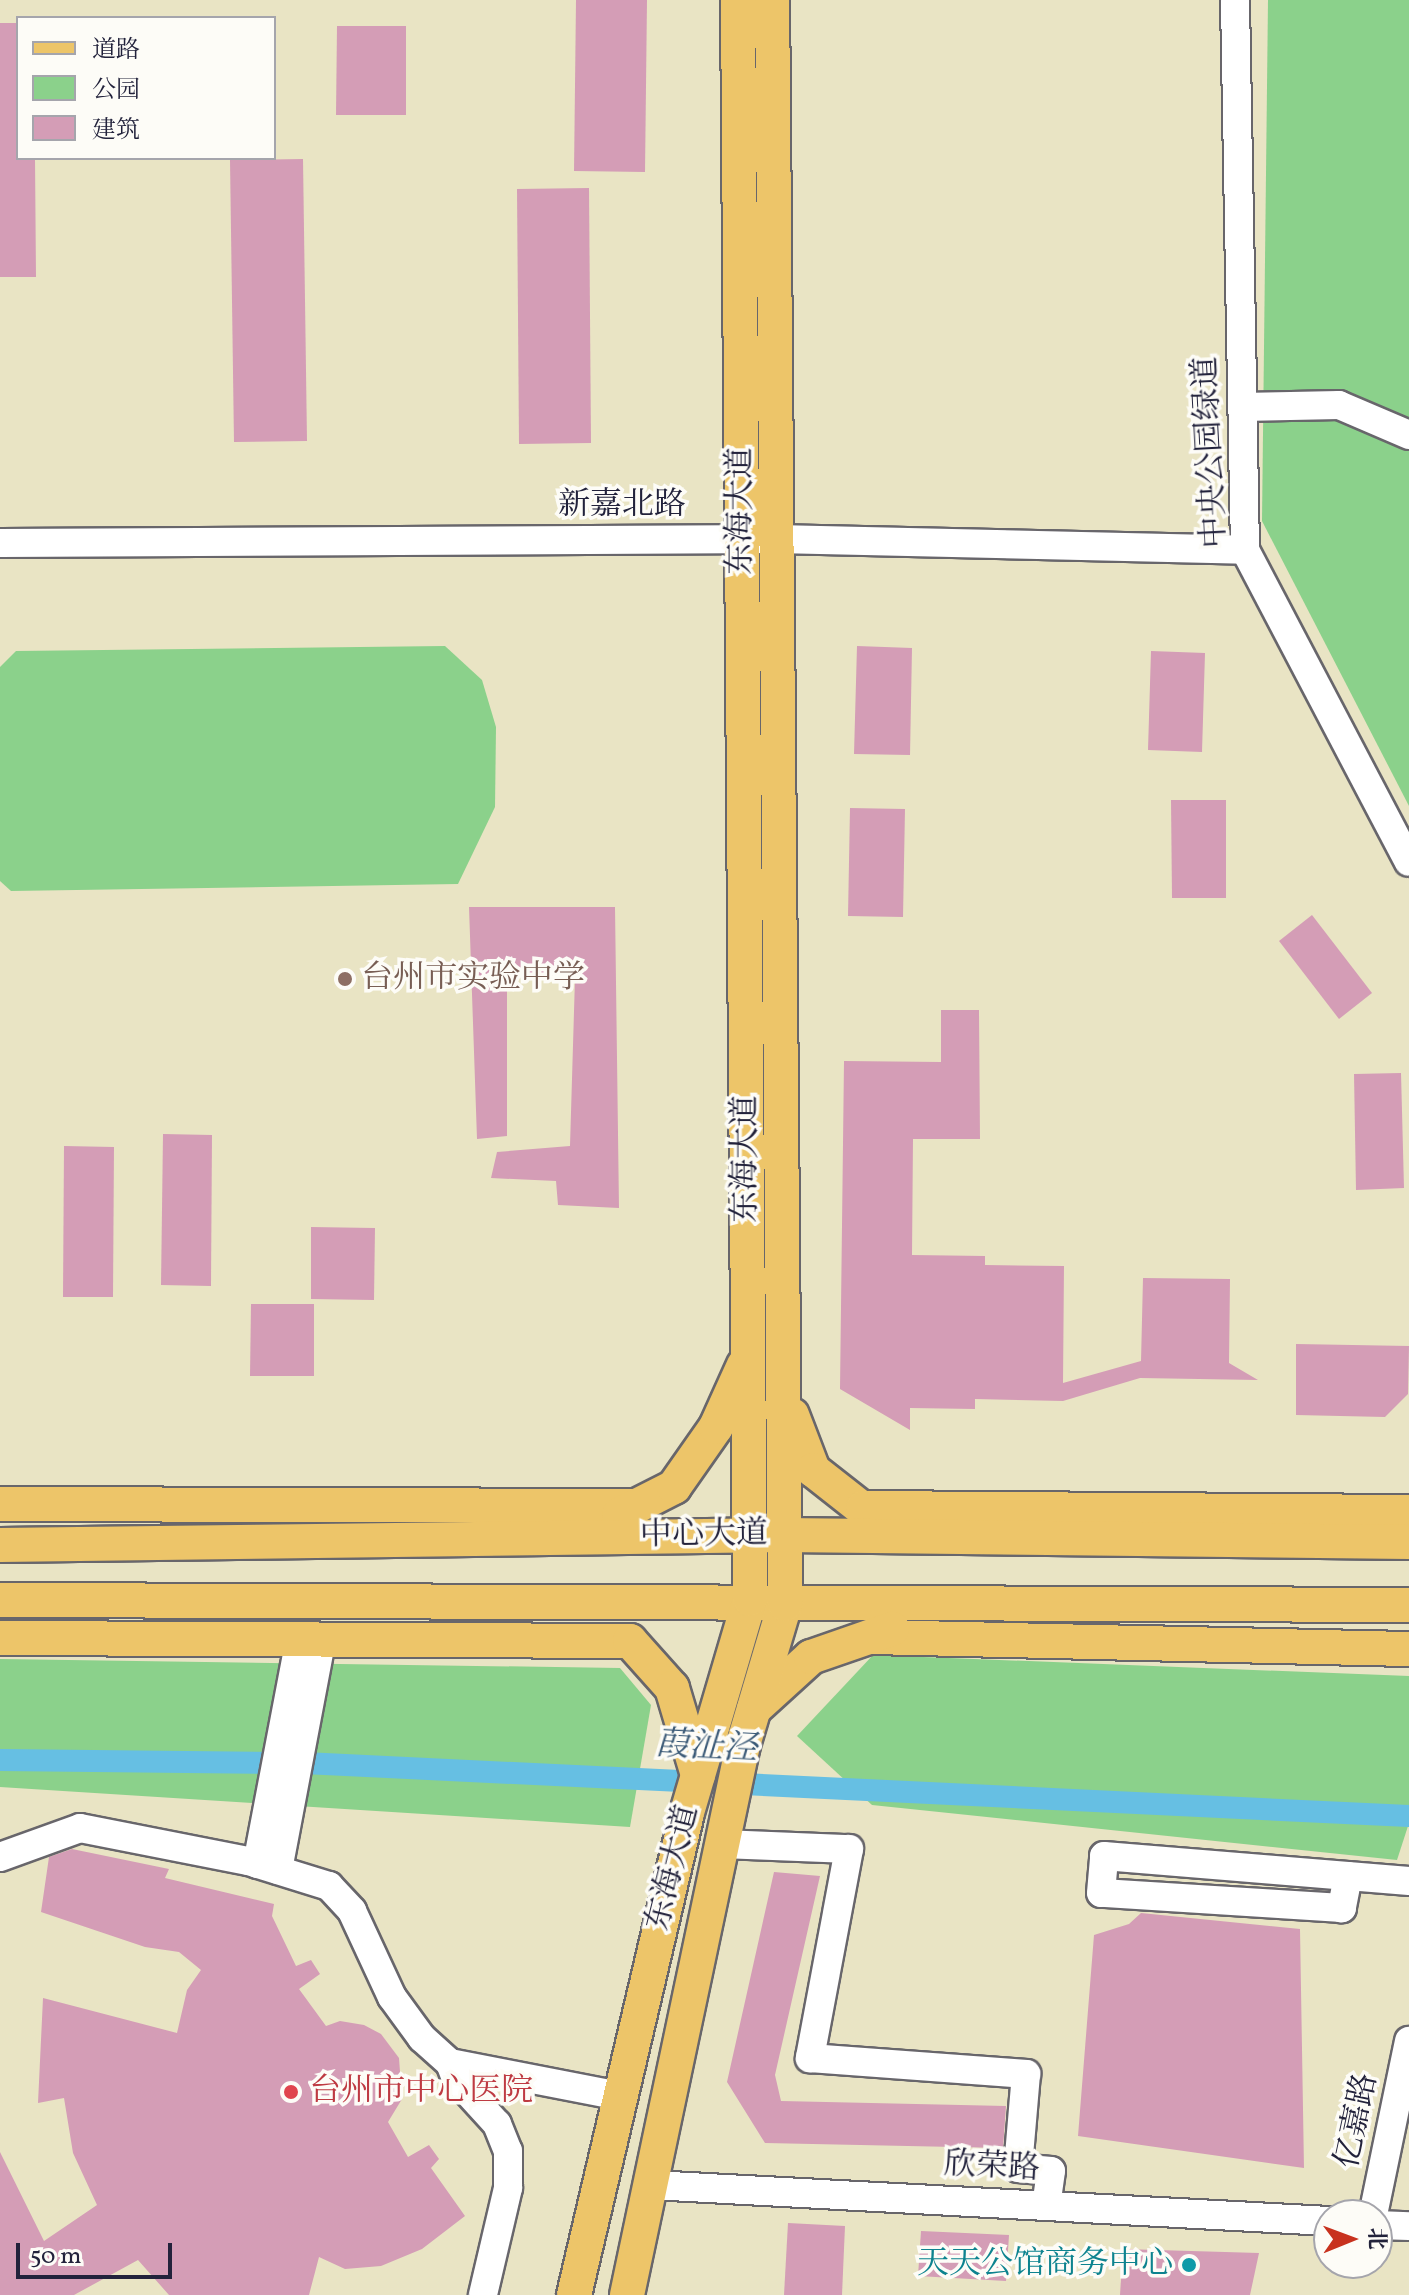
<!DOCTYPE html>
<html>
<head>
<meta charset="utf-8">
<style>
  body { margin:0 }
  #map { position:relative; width:1409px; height:2295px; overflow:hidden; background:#e9e4c4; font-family:Vollkorn,"Noto Serif SC",serif }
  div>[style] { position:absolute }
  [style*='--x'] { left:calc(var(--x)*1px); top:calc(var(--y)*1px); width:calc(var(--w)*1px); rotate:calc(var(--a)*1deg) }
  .green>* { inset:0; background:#8bd18b }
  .canal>* { height:22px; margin:-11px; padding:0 11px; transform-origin:11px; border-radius:11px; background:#66bfe3 }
  .building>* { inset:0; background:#d49db6 }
  .roads { filter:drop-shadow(2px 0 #68666b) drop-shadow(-2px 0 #68666b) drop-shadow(0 2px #68666b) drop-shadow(0 -2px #68666b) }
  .minor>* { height:28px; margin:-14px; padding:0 14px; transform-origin:14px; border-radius:14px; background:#fff }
  .major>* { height:34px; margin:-17px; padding:0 17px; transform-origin:17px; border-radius:17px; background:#edc569 }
  .dots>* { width:22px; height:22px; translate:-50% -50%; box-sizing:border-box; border:4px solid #fdfcf7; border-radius:50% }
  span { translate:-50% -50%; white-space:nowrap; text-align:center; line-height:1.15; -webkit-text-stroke:7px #fdfcf7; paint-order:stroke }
  .street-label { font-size:32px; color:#22223b }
  .education-label { font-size:32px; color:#785e54 }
  .left { translate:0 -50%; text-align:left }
  .health-label { font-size:32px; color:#be3a42 }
  .culture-label { font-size:32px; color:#0d838f }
  .right { translate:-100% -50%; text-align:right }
  .water-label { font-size:34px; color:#3a5976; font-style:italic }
  .legend { position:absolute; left:16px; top:16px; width:260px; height:144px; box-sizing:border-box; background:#fdfcf7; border:2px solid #a5a5ac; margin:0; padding:10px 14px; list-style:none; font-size:24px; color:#22223b }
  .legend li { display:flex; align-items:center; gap:16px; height:40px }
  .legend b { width:40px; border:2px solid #a5a5ac }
  .north { position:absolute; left:1313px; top:2199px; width:80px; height:80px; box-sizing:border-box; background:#fdfcf7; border:2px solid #a5a5ac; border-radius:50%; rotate:89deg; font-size:22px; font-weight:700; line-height:32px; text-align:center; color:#22223b }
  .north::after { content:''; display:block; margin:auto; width:28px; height:36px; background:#c8321e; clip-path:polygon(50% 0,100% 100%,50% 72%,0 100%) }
  .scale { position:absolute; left:16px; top:2243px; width:156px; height:36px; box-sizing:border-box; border:4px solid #22223b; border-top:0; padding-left:10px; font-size:24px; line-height:28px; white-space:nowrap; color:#22223b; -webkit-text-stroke:6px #fdfcf7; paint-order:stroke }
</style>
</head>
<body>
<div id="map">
  <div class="green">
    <div style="clip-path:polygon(1268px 0,1409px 0,1409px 806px,1262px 521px)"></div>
    <div style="clip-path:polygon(445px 646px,482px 680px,496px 727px,495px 807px,458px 884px,11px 891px,0 881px,0 667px,16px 651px)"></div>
    <div style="clip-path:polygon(873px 1655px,1409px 1676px,1409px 1823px,1397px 1860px,872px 1805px,797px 1736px)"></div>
    <div style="clip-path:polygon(0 1659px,620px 1668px,651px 1705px,630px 1827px,0 1787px)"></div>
  </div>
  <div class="canal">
    <div style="--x:0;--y:1760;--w:304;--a:0.6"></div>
    <div style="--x:304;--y:1763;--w:1106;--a:2.75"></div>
  </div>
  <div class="building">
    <div style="clip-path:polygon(576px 0,647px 0,645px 172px,574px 171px)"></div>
    <div style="clip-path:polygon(0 23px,18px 23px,18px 158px,35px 158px,36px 277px,0 277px)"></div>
    <div style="clip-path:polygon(337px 26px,406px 26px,406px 115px,336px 115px)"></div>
    <div style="clip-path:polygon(303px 159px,307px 441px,234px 442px,230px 160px)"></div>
    <div style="clip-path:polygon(589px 188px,591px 443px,519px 444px,517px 189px)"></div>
    <div style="clip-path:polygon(857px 646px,912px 648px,910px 755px,854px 754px)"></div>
    <div style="clip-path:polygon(1151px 651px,1205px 653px,1202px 752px,1148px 750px)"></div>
    <div style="clip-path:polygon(1171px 800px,1226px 800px,1226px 898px,1172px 898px)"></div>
    <div style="clip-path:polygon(850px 808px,905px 809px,903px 917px,848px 916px)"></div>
    <div style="clip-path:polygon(469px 907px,615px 907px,619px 1208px,558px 1205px,556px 1181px,491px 1178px,497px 1152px,570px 1146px,575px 978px,507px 971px,507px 1136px,477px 1139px)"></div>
    <div style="clip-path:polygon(1312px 915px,1372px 993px,1339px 1019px,1279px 941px)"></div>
    <div style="clip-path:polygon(941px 1010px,979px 1010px,980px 1139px,913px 1139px,912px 1255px,985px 1256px,985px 1265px,1064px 1266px,1063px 1383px,1141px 1361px,1143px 1278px,1230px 1279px,1229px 1363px,1258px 1380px,1140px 1378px,1063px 1401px,975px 1399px,975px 1409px,910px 1408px,910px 1430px,840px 1389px,844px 1061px,941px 1062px)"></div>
    <div style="clip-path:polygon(1401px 1073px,1404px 1188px,1356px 1190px,1354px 1074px)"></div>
    <div style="clip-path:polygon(163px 1134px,212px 1135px,211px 1286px,161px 1285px)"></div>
    <div style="clip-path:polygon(64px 1146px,114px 1147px,113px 1297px,63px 1297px)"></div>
    <div style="clip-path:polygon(311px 1227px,375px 1228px,374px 1300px,311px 1299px)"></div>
    <div style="clip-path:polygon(251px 1304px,314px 1304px,314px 1376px,250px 1376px)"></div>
    <div style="clip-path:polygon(1296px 1344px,1409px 1346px,1408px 1394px,1385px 1417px,1296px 1415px)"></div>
    <div style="clip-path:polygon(72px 1849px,169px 1869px,165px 1878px,274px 1904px,272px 1916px,296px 1966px,311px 1960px,320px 1974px,299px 1989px,326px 2026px,340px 2021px,364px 2025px,381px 2034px,399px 2058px,402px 2099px,388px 2122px,408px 2157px,429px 2145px,439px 2159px,431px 2168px,465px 2216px,422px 2249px,381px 2266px,345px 2269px,319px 2257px,309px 2295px,169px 2295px,138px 2260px,74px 2295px,0 2295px,0 2152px,44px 2241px,97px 2205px,73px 2153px,64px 2098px,38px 2103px,43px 1998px,177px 2033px,187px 1990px,201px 1970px,179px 1952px,145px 1947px,41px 1912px,49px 1857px)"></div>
    <div style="clip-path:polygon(774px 1872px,820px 1876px,775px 2075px,781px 2101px,1006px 2106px,1003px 2148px,765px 2143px,727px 2082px)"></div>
    <div style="clip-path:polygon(1141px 1913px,1300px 1929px,1304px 2168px,1078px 2136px,1094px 1935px,1129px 1924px)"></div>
    <div style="clip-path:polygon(788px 2223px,845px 2226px,842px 2295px,784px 2295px)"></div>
    <div style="clip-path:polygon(921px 2231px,1009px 2235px,1006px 2281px,918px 2276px)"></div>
    <div style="clip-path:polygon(1123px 2249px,1259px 2253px,1250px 2295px,1120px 2295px)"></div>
  </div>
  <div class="roads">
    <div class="minor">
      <div style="--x:1235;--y:0;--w:550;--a:88.96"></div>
      <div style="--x:1245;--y:550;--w:352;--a:62.3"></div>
      <div style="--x:1242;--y:407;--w:97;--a:-1.2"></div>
      <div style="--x:1339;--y:405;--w:76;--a:23.2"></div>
      <div style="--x:0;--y:543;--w:776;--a:-0.3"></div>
      <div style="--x:776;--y:539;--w:469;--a:1.3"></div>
      <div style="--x:723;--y:1844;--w:126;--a:2.3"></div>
      <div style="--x:849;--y:1849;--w:213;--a:100.6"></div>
      <div style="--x:810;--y:2058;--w:217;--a:4.2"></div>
      <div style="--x:1026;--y:2074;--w:94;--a:94.9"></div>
      <div style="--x:1018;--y:2168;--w:33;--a:5"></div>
      <div style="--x:1051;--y:2171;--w:34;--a:98"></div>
      <div style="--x:0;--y:1857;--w:85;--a:-19.9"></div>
      <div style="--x:80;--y:1828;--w:171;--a:11.1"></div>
      <div style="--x:248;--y:1861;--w:85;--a:17.2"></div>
      <div style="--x:329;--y:1886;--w:34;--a:47"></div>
      <div style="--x:352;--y:1911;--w:95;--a:65.1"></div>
      <div style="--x:392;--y:1997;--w:51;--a:53.8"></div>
      <div style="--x:422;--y:2038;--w:38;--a:42"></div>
      <div style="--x:450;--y:2063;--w:173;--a:11"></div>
      <div style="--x:257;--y:1864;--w:230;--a:-79.2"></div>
      <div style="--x:278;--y:1870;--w:236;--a:-79.3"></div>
      <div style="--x:1348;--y:1876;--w:33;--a:101"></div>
      <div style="--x:1342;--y:1908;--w:241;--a:-176.4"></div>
      <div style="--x:1101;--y:1893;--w:37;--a:-85"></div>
      <div style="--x:1104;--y:1856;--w:306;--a:4.7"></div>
      <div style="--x:450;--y:2063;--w:17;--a:69"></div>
      <div style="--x:456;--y:2079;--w:61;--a:47.7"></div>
      <div style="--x:497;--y:2124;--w:29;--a:68"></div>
      <div style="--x:508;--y:2151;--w:37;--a:90"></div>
      <div style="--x:508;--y:2188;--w:110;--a:103.2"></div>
      <div style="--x:651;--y:2185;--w:679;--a:3.04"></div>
      <div style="--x:1373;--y:2215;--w:178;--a:-78.3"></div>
      <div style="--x:1377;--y:2225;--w:32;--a:2"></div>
    </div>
    <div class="major">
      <div style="--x:792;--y:1415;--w:59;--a:69.1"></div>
      <div style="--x:813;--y:1470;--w:84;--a:38.2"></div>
      <div style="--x:0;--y:1504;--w:637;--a:0.18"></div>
      <div style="--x:863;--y:1508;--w:546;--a:0.42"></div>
      <div style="--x:619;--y:1515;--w:62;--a:-27"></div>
      <div style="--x:674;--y:1487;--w:73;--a:-55"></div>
      <div style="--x:716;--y:1427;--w:68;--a:-65.7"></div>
      <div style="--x:0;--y:1545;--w:784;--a:-0.73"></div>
      <div style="--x:784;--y:1535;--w:625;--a:0.64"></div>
      <div style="--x:0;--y:1600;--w:1409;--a:0.2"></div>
      <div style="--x:871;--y:1637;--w:538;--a:1.28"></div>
      <div style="--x:0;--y:1638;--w:630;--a:0.27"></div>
      <div style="--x:630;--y:1641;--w:63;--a:48.2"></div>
      <div style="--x:672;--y:1688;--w:91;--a:73.4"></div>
      <div style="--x:754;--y:1709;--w:77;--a:-42.4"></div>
      <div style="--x:811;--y:1657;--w:86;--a:-19.1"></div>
      <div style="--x:574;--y:2295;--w:492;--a:-76.8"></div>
      <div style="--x:686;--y:1816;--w:226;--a:-73.6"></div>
      <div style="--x:750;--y:1599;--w:1599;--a:-90.43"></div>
      <div style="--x:627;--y:2295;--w:562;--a:-78.09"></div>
      <div style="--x:743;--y:1745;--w:147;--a:-73.4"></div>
      <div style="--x:785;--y:1604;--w:1604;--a:-90.46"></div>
    </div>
  </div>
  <div class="dots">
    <div style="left:345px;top:979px;background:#8d6e63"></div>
    <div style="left:291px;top:2092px;background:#e0444e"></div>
    <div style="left:1189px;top:2265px;background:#0f9aa8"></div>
  </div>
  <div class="street-label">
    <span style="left:1212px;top:452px;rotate:-93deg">中央公园绿道</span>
    <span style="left:622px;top:506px">新嘉北路</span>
    <span style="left:742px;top:511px;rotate:-90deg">东海大道</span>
    <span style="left:747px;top:1159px;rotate:-90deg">东海大道</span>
    <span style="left:704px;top:1536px;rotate:-1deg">中心大道</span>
    <span style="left:674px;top:1868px;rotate:-76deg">东海大道</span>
    <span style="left:1358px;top:2121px;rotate:-78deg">亿嘉路</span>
    <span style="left:992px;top:2168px;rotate:3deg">欣荣路</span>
  </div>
  <div class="education-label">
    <span class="left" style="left:361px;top:979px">台州市实验中学</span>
  </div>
  <div class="health-label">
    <span class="left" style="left:309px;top:2092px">台州市中心医院</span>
  </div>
  <div class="culture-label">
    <span class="right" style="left:1173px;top:2265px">天天公馆商务中心</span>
  </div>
  <div class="water-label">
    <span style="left:706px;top:1748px;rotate:3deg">葭沚泾</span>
  </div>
  <ul class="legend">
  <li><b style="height:10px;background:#edc569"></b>道路</li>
  <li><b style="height:22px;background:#8bd18b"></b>公园</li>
  <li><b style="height:22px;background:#d49db6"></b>建筑</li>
  </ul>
  <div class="north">北</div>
  <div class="scale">50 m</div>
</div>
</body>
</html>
